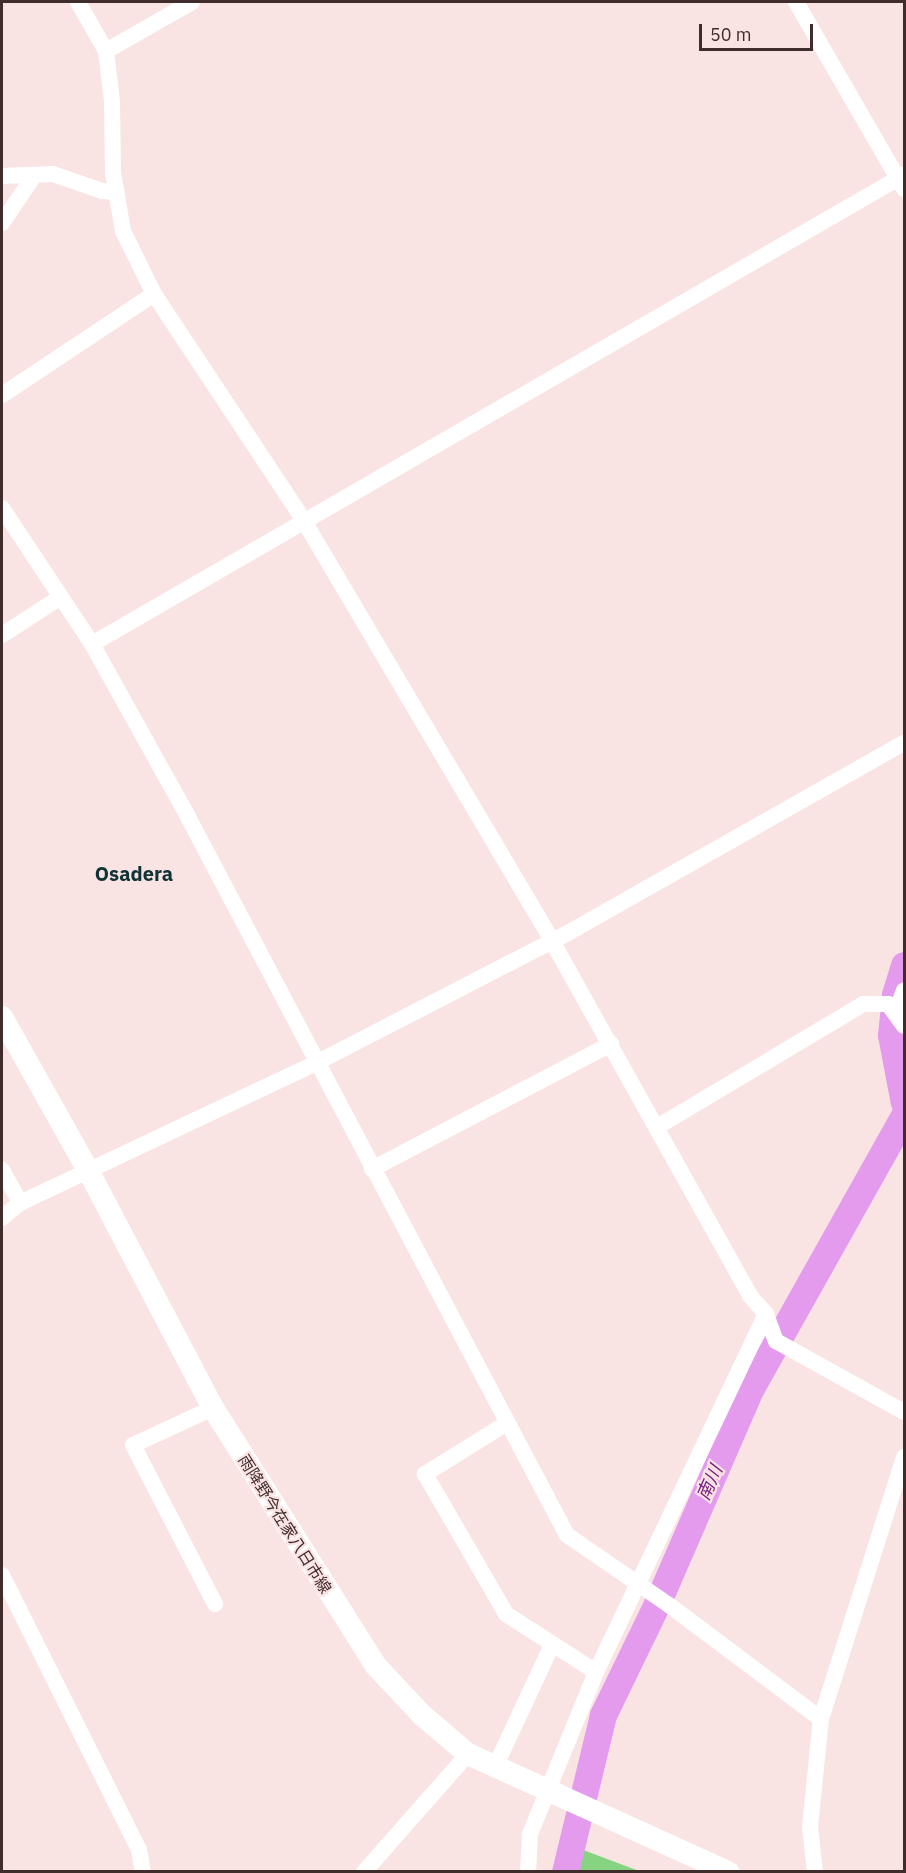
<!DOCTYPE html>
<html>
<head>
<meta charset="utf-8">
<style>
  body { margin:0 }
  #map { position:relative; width:906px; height:1873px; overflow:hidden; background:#fae4e3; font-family:"IBM Plex Sans","Noto Sans JP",sans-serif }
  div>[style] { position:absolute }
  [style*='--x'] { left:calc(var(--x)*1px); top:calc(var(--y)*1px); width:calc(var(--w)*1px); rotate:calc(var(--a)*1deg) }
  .green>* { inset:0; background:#86d381 }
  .river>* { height:27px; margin:-13.5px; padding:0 13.5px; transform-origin:13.5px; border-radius:13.5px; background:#e49bee }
  .street>* { height:16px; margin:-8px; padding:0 8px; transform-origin:8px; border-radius:8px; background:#fff }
  .secondary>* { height:22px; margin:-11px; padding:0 11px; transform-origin:11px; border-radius:11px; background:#fff }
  span { translate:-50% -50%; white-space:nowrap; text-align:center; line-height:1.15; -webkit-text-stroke:4.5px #fae4e3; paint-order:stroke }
  .street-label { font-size:16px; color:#3f2c2b }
  .water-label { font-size:18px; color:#741c7f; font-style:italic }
  .quarter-label { font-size:20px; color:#0f3235; font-weight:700 }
  .frame { position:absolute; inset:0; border:3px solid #3f2c2b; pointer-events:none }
  .scale { position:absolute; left:699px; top:24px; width:114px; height:27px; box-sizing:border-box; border:3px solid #3f2c2b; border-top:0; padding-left:8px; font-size:18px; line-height:21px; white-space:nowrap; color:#3f2c2b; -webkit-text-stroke:4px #fae4e3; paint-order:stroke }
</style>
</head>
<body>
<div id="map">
  <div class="green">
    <div style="clip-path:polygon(578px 1848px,639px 1871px,571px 1871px)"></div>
  </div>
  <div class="river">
    <div style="--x:904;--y:965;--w:31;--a:107"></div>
    <div style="--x:895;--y:995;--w:40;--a:95.7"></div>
    <div style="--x:891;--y:1035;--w:69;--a:79.2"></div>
    <div style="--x:565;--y:1872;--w:162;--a:-76.4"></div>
    <div style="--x:603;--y:1715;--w:121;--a:-64.1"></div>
    <div style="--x:656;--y:1606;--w:238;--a:-66.5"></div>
    <div style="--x:751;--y:1388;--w:313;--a:-60.7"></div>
  </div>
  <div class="street">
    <div style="--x:78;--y:2;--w:56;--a:60.3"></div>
    <div style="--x:106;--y:51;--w:50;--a:83.2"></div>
    <div style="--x:112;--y:101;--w:72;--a:89.2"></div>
    <div style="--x:113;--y:173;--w:59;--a:80.2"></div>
    <div style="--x:123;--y:231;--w:70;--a:63.8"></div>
    <div style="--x:154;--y:294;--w:272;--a:56.5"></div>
    <div style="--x:304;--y:521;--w:488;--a:59.4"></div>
    <div style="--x:552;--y:941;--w:406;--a:60.8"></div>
    <div style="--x:750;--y:1296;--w:24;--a:48"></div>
    <div style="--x:766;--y:1314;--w:29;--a:70"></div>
    <div style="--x:776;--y:1341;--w:146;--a:29"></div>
    <div style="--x:796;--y:2;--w:216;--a:60"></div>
    <div style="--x:106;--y:51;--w:99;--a:-29.7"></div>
    <div style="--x:2;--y:176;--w:51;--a:-2.2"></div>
    <div style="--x:53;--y:174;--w:52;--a:19.1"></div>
    <div style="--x:102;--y:191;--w:15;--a:4"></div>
    <div style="--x:2;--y:223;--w:55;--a:-56"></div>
    <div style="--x:2;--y:395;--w:182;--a:-33.6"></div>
    <div style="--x:2;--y:508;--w:163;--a:56.5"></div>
    <div style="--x:92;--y:644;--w:196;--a:60.9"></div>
    <div style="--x:187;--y:815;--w:814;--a:62.18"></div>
    <div style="--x:567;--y:1535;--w:124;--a:34.5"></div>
    <div style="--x:669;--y:1605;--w:190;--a:36.9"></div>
    <div style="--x:2;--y:635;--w:70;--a:-32.8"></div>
    <div style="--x:92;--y:644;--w:938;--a:-30.01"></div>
    <div style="--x:896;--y:1012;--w:23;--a:-70"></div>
    <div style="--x:657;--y:1127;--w:240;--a:-30.8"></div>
    <div style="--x:863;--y:1004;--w:25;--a:0"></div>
    <div style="--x:888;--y:1004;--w:27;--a:54"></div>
    <div style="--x:372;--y:1169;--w:270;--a:-27.6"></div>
    <div style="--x:2;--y:1170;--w:38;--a:61"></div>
    <div style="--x:2;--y:1218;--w:23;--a:-40"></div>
    <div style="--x:20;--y:1203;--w:327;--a:-25.3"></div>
    <div style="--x:316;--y:1063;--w:281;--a:-27.3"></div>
    <div style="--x:566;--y:934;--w:388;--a:-29.5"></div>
    <div style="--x:213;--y:1408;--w:88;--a:155.2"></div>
    <div style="--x:133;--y:1445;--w:179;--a:62.7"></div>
    <div style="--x:507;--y:1423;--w:97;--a:148.1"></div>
    <div style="--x:425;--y:1474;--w:162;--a:59.9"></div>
    <div style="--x:506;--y:1614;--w:107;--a:32.8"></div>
    <div style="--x:2;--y:1575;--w:307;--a:63.5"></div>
    <div style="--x:139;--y:1850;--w:22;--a:80"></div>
    <div style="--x:496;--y:1765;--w:132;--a:-65"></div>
    <div style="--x:364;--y:1872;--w:157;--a:-48.6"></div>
    <div style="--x:528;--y:1872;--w:38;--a:-87"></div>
    <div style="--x:530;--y:1834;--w:175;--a:-67.8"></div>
    <div style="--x:596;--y:1672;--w:396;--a:-64.6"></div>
    <div style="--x:815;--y:1872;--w:45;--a:-96.3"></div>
    <div style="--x:810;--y:1827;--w:109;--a:-84.2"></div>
    <div style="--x:821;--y:1719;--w:275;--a:-72.4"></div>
  </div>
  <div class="secondary">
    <div style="--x:2;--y:1017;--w:176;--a:60.7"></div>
    <div style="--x:88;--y:1170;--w:269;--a:62.3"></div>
    <div style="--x:213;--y:1408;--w:305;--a:57.7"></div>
    <div style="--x:376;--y:1666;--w:67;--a:46.8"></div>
    <div style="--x:422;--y:1715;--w:60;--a:40.3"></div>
    <div style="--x:468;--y:1754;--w:286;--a:24.4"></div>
  </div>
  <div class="street-label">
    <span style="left:285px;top:1524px;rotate:58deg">雨降野今在家八日市線</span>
  </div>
  <div class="water-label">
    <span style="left:710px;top:1483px;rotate:-66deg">南川</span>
  </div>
  <div class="quarter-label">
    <span style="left:134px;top:873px">Osadera</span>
  </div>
  <div class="frame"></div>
  <div class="scale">50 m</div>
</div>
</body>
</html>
